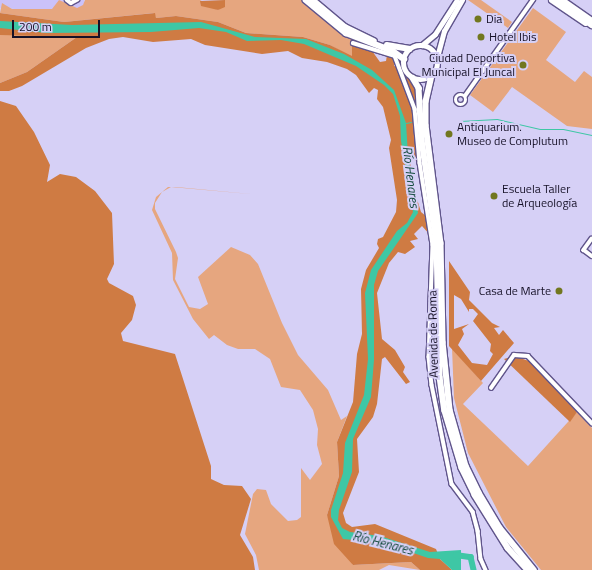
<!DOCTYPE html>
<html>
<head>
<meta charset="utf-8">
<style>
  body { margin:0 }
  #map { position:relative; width:592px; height:570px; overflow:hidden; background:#d6d0f6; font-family:"Titillium Web",sans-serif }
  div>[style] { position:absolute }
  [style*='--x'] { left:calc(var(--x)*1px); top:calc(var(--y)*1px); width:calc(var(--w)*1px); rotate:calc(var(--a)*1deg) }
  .built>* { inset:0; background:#cbc2f9 }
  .green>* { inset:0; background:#e6a67f }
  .forest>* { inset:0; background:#cf7b43 }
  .water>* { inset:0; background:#3ec7a5 }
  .stream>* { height:1px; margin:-0.5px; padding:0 0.5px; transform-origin:0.5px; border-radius:0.5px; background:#3ec7a5 }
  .river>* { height:5.5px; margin:-2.75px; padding:0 2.75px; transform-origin:2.75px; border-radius:2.75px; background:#3ec7a5 }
  .roads { filter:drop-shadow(1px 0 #60558b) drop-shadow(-1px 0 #60558b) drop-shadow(0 1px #60558b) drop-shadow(0 -1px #60558b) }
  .street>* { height:3.5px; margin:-1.75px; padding:0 1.75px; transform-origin:1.75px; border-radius:1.75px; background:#fff }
  .street>.ring { margin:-1.75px; padding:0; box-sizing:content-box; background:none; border:3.5px solid #fff; border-radius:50% }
  .secondary>* { height:5px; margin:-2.5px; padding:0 2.5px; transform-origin:2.5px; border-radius:2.5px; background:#fff }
  .primary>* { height:5.5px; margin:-2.75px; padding:0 2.75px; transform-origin:2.75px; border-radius:2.75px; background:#fff }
  .primary>.ring { margin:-2.75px; padding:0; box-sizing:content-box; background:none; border:5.5px solid #fff; border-radius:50% }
  .dots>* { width:11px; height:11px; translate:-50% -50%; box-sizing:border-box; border:2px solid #d6d0f6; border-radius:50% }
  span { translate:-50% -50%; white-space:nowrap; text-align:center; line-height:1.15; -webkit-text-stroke:4px #d6d0f6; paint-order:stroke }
  .poi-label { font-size:12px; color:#161127 }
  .left { translate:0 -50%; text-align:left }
  .right { translate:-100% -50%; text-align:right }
  .street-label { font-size:12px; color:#161127 }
  .water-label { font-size:13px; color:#134b3d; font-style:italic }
  .scale { position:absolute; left:12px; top:20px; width:88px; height:18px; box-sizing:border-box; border:2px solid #161127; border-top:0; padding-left:5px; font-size:12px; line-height:14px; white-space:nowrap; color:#161127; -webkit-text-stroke:3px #d6d0f6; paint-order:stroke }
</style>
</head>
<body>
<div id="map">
  <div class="built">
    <div style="clip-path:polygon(0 0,84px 0,85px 6px,80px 13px,0 8px)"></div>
  </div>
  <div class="green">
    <div style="clip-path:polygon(59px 0,77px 8px,83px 5px,85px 0,200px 0,218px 10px,225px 0,302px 0,340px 32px,356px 42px,353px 43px,352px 57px,330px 45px,303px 37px,246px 33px,218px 22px,176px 16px,156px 18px,154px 13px,64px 22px,0 13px,2px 3px,12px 9px,52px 9px)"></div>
    <div style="clip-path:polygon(468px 0,481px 0,512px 22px,508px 28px)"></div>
    <div style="clip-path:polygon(533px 8px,566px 32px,546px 60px,575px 82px,584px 71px,592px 77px,592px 129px,567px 126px,512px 87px,493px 112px,470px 95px)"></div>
    <div style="clip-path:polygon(0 35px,34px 35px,77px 37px,27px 72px,0 83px)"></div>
    <div style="clip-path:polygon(168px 187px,176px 187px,295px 198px,171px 187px,162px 192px,155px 203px,155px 209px,176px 252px,178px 258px,175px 279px,189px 307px,200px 309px,208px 304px,198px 277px,231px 247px,250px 255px,258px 264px,282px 323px,298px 355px,328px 390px,341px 420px,347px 416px,337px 442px,339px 476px,327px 515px,353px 565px,411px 562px,420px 570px,389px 565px,379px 570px,259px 570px,256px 555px,245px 534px,253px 494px,257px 489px,266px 490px,271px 504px,288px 521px,297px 520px,301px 517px,301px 468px,310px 480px,322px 464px,317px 445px,318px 429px,313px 410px,300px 390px,281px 387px,270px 359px,255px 349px,238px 349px,227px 345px,214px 335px,209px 339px,193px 319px,173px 280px,172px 253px,152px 210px,156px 197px)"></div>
    <div style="clip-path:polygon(452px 348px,483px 383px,463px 404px,528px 466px,577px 412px,592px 428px,592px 570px,541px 570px,506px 527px,468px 453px,454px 398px)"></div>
  </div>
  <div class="forest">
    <div style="clip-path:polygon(225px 0,225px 7px,218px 10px,201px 6px,200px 1px)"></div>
    <div style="clip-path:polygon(0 13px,64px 22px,155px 13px,156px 18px,176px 16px,218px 22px,246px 33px,303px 37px,330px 45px,352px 56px,352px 45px,356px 42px,370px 48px,380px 62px,386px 61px,387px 55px,394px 57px,394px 66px,399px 67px,402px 62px,406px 76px,415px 85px,415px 133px,419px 161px,410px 159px,413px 186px,421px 212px,427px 217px,430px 235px,422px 226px,414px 234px,418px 239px,410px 241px,415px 247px,405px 254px,398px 252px,389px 263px,377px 293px,382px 339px,395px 350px,405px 367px,403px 372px,410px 382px,406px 384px,385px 357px,382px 359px,377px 404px,373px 417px,357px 439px,359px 472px,343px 513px,346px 523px,352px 527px,375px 524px,436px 549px,440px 559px,452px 570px,420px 570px,411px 562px,353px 565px,334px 544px,327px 515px,339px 476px,337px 442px,353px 402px,357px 354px,362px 334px,361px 289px,366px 270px,379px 248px,377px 244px,378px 239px,383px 237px,396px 212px,397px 200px,389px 148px,391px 140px,383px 107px,377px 99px,378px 90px,374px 88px,369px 93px,356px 75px,347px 69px,327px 62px,302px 58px,288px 51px,262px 54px,205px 45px,191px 39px,153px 42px,123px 37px,109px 39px,86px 48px,22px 86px,9px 91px,0 91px,0 83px,27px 72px,77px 37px,0 35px)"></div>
    <div style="clip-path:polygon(0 101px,16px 106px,34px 132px,50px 165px,47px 182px,60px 174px,76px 177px,95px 191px,112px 213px,114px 264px,107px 279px,109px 283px,133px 296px,136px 305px,132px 320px,121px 333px,123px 341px,175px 354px,211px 466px,211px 479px,224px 485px,242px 486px,251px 499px,240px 535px,253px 557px,255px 570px,0 570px)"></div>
    <div style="clip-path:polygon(evenodd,449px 261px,470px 292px,469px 300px,492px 323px,500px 327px,494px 328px,499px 335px,503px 330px,514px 343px,481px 381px,449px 346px,449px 261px,454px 295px,461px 299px,469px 312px,469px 309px,473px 309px,478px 314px,473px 321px,491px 344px,490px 351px,493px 354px,487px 365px,472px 363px,458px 345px,464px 334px,462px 329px,469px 324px,454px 329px,454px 295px)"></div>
    <div style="clip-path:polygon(514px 356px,532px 362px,577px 412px,570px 422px,504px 359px)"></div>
  </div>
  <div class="water">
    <div style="clip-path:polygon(0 21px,72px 25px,201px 22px,255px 37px,306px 39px,344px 54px,372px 70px,394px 90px,406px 123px,408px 155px,418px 213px,378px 271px,374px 285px,374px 360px,371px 397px,353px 439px,352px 472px,339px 510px,338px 520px,342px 528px,350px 532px,380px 536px,430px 552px,461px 550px,461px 570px,452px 570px,440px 559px,428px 558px,384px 543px,343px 539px,331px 517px,331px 510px,343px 473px,345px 443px,364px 395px,368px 359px,365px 293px,371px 270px,397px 231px,407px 223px,413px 212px,401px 141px,400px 116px,393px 94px,384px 85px,356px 66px,304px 44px,281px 40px,247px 41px,226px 32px,199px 28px,151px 32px,47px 33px,0 28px)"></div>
  </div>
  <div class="stream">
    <div style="--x:460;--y:121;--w:37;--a:-3"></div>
    <div style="--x:497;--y:119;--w:44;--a:13.1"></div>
    <div style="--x:540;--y:129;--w:23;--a:0"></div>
    <div style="--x:563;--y:129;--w:30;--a:12"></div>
    <div style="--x:406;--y:123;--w:5;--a:-11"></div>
  </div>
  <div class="river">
    <div style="--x:456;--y:555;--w:15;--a:8"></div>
    <div style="--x:471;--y:557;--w:13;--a:77"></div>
  </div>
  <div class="roads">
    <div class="street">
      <div style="--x:67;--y:0;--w:5;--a:37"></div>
      <div style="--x:71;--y:3;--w:7;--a:-27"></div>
      <div style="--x:353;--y:43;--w:44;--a:17.2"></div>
      <div style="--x:395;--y:56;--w:57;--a:69.3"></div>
      <div style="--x:415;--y:109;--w:54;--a:84.7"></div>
      <div style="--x:420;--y:163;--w:83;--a:81"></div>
      <div style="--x:433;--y:245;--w:112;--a:92"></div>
      <div style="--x:429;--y:357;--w:28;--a:84"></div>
      <div style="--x:432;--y:385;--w:101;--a:78.6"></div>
      <div style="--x:452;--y:484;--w:35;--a:53"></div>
      <div style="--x:473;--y:512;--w:20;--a:75"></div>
      <div style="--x:478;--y:531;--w:28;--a:84"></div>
      <div style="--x:481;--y:559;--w:12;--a:66"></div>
      <div class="ring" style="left:455.5px;top:94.5px;width:7.5px;height:7.5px"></div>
      <div style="--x:465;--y:96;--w:118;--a:-54.7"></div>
      <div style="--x:592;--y:239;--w:14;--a:126"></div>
      <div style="--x:584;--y:250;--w:10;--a:37"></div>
      <div style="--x:491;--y:388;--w:40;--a:-55.1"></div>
      <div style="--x:514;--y:355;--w:14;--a:4"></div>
      <div style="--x:528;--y:356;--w:93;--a:46.3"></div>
    </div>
    <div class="secondary">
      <div style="--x:551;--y:0;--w:41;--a:34.1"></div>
      <div style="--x:563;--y:0;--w:35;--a:35"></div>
      <div style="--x:422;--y:45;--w:17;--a:-40"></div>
      <div style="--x:435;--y:34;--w:40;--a:-57.1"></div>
      <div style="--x:437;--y:57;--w:27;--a:-75"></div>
      <div style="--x:444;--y:31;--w:36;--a:-60"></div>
    </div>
    <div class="primary">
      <div style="--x:306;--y:0;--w:52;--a:39.5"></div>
      <div style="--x:346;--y:33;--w:50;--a:21"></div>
      <div style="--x:393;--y:51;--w:14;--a:36"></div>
      <div style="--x:313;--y:0;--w:42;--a:40.2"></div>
      <div style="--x:345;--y:27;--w:32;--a:26"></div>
      <div style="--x:557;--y:0;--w:43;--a:35.5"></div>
      <div style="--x:387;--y:45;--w:23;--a:10"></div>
      <div class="ring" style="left:404px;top:46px;width:28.5px;height:28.5px"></div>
      <div style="--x:432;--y:76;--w:26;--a:103"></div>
      <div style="--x:426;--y:101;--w:24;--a:90"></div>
      <div style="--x:426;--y:125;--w:119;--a:82.8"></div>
      <div style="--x:441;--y:243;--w:99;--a:88.8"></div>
      <div style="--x:443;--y:342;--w:68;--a:84.1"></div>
      <div style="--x:450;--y:410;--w:58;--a:74.1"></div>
      <div style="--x:466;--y:466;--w:30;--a:64"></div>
      <div style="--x:479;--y:493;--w:41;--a:59"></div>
      <div style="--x:500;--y:528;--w:54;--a:51"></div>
      <div style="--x:413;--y:78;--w:12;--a:59"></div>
      <div style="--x:419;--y:88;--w:52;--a:86.7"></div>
      <div style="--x:422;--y:140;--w:105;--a:81.8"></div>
      <div style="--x:437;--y:244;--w:133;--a:88.7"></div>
      <div style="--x:440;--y:377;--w:34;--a:82"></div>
      <div style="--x:445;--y:411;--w:59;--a:73.4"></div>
      <div style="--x:462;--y:468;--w:30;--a:64"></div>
      <div style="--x:475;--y:495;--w:62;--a:58.1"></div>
      <div style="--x:508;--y:548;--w:30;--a:48"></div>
    </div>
  </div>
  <div class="dots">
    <div style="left:478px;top:19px;background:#72771f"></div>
    <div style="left:481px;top:37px;background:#72771f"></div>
    <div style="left:523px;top:65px;background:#72771f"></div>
    <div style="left:449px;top:134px;background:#72771f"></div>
    <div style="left:494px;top:196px;background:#72771f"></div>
    <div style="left:559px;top:291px;background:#72771f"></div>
  </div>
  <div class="poi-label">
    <span class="left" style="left:486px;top:19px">Dia</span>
    <span class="left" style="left:489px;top:37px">Hotel Ibis</span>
    <span class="right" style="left:515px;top:65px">Ciudad Deportiva<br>Municipal El Juncal</span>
    <span class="left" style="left:457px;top:134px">Antiquarium.<br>Museo de Complutum</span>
    <span class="left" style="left:502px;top:196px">Escuela Taller<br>de Arqueología</span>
    <span class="right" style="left:551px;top:291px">Casa de Marte</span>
  </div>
  <div class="street-label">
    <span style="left:433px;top:334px;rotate:-91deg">Avenida de Roma</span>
  </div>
  <div class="water-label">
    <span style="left:411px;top:177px;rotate:83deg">Río Henares</span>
    <span style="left:383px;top:543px;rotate:14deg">Río Henares</span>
  </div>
  <div class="scale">200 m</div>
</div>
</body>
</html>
